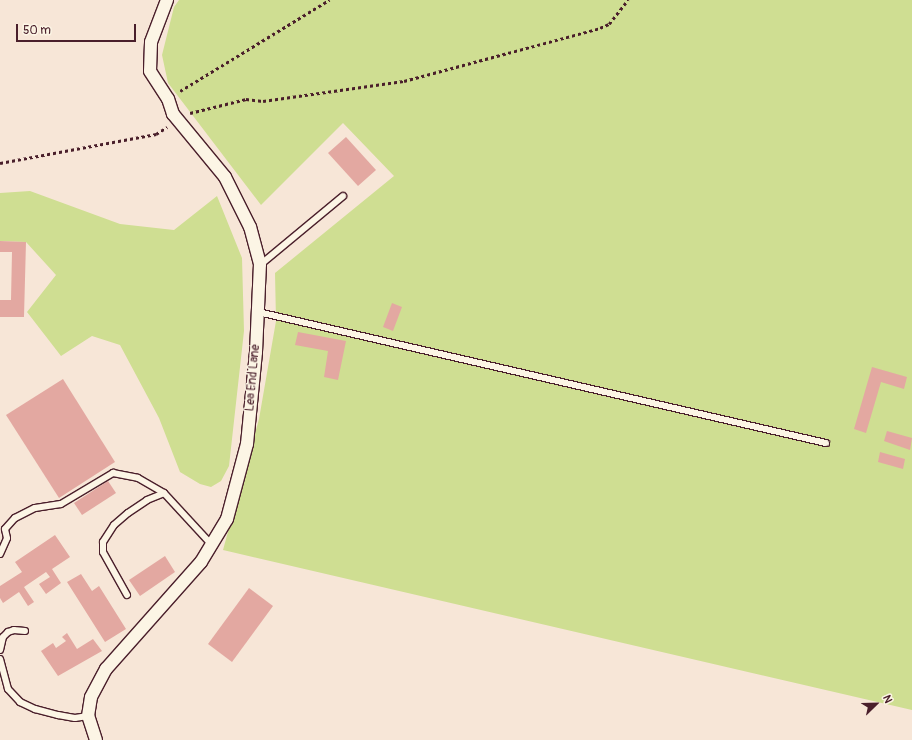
<!DOCTYPE html>
<html>
<head>
<meta charset="utf-8">
<style>
  body { margin:0 }
  #map { position:relative; width:912px; height:740px; overflow:hidden; background:#f7e6d7; font-family:Pangolin,sans-serif }
  div>[style] { position:absolute }
  [style*='--x'] { left:calc(var(--x)*1px); top:calc(var(--y)*1px); width:calc(var(--w)*1px); rotate:calc(var(--a)*1deg) }
  .green>* { inset:0; background:#cfde92 }
  .building>* { inset:0; background:#e3a8a1 }
  .path>* { height:2.5px; margin-top:-1.25px; transform-origin:0; background:repeating-linear-gradient(90deg,#4a1f2b 0 3px,transparent 0 6px) }
  .roads { filter:drop-shadow(1px 0 #4a1f2b) drop-shadow(-1px 0 #4a1f2b) drop-shadow(0 1px #4a1f2b) drop-shadow(0 -1px #4a1f2b) }
  .lane>* { height:6px; margin:-3px; padding:0 3px; transform-origin:3px; border-radius:3px; background:#fcf5e5 }
  .street>* { height:12px; margin:-6px; padding:0 6px; transform-origin:6px; border-radius:6px; background:#fcf5e5 }
  span { translate:-50% -50%; white-space:nowrap; text-align:center; line-height:1.15; -webkit-text-stroke:3px #fcf5e5; paint-order:stroke }
  .street-label { font-size:12px; color:#4a1f2b }
  .north { position:absolute; left:856px; top:684px; width:40px; height:40px; -webkit-text-stroke:3px #fcf5e5; paint-order:stroke; rotate:67deg; font-size:11px; font-weight:700; line-height:16px; text-align:center; color:#4a1f2b }
  .north::after { content:''; display:block; margin:auto; width:14px; height:18px; background:#4a1f2b; clip-path:polygon(50% 0,100% 100%,50% 72%,0 100%) }
  .scale { position:absolute; left:16px; top:24px; width:120px; height:18px; box-sizing:border-box; border:2px solid #4a1f2b; border-top:0; padding-left:5px; font-size:12px; line-height:14px; white-space:nowrap; color:#4a1f2b; -webkit-text-stroke:3px #fcf5e5; paint-order:stroke }
</style>
</head>
<body>
<div id="map">
  <div class="green">
    <div style="clip-path:polygon(179px 0,912px 0,912px 710px,223px 550px,259px 419px,276px 321px,275px 273px,394px 176px,343px 123px,261px 205px,168px 83px,162px 55px,174px 7px)"></div>
    <div style="clip-path:polygon(30px 191px,120px 224px,174px 230px,217px 196px,242px 258px,244px 331px,229px 466px,221px 481px,211px 487px,200px 484px,180px 472px,159px 418px,120px 345px,92px 336px,61px 356px,27px 312px,56px 275px,26px 242px,0 241px,0 193px)"></div>
  </div>
  <div class="building">
    <div style="clip-path:polygon(346px 137px,376px 170px,358px 186px,328px 153px)"></div>
    <div style="clip-path:polygon(0 241px,26px 242px,24px 317px,0 317px,0 300px,11px 300px,12px 252px,0 252px)"></div>
    <div style="clip-path:polygon(392px 303px,402px 307px,393px 331px,383px 327px)"></div>
    <div style="clip-path:polygon(298px 332px,346px 341px,338px 380px,324px 377px,328px 351px,295px 345px)"></div>
    <div style="clip-path:polygon(872px 367px,907px 377px,904px 389px,881px 382px,866px 433px,854px 429px)"></div>
    <div style="clip-path:polygon(63px 379px,115px 462px,59px 498px,6px 415px)"></div>
    <div style="clip-path:polygon(887px 431px,912px 438px,910px 450px,884px 441px)"></div>
    <div style="clip-path:polygon(880px 452px,905px 459px,903px 469px,878px 462px)"></div>
    <div style="clip-path:polygon(108px 481px,116px 493px,82px 515px,74px 503px)"></div>
    <div style="clip-path:polygon(55px 535px,70px 557px,52px 569px,61px 583px,46px 594px,39px 584px,50px 577px,46px 572px,24px 587px,34px 602px,28px 606px,19px 592px,3px 603px,0 598px,0 586px,22px 572px,15px 562px)"></div>
    <div style="clip-path:polygon(165px 556px,175px 572px,140px 596px,129px 580px)"></div>
    <div style="clip-path:polygon(81px 574px,92px 591px,99px 586px,126px 629px,105px 642px,67px 582px)"></div>
    <div style="clip-path:polygon(249px 588px,273px 606px,232px 662px,208px 644px)"></div>
    <div style="clip-path:polygon(67px 633px,77px 649px,93px 639px,102px 651px,58px 676px,41px 651px,53px 643px,56px 648px,66px 641px,62px 637px)"></div>
  </div>
  <div class="path">
    <div style="--x:180;--y:91;--w:175;--a:-31.4"></div>
    <div style="--x:190;--y:113;--w:58;--a:-14"></div>
    <div style="--x:246;--y:99;--w:17;--a:7"></div>
    <div style="--x:263;--y:101;--w:142;--a:-8.1"></div>
    <div style="--x:404;--y:81;--w:203;--a:-15.1"></div>
    <div style="--x:600;--y:28;--w:10;--a:-24"></div>
    <div style="--x:609;--y:24;--w:31;--a:-52"></div>
    <div style="--x:0;--y:163;--w:159;--a:-10.5"></div>
    <div style="--x:156;--y:134;--w:13;--a:-32"></div>
  </div>
  <div class="roads">
    <div class="lane">
      <div style="--x:260;--y:265;--w:108;--a:-39.7"></div>
      <div style="--x:258;--y:312;--w:583;--a:12.99"></div>
      <div style="--x:0;--y:554;--w:17;--a:-66"></div>
      <div style="--x:7;--y:538;--w:9;--a:-103"></div>
      <div style="--x:5;--y:529;--w:15;--a:-48"></div>
      <div style="--x:15;--y:518;--w:22;--a:-27"></div>
      <div style="--x:35;--y:508;--w:26;--a:-9"></div>
      <div style="--x:61;--y:504;--w:61;--a:-30.8"></div>
      <div style="--x:113;--y:473;--w:25;--a:11"></div>
      <div style="--x:138;--y:478;--w:30;--a:30"></div>
      <div style="--x:164;--y:493;--w:69;--a:47.3"></div>
      <div style="--x:127;--y:595;--w:49;--a:-119.2"></div>
      <div style="--x:103;--y:552;--w:10;--a:-90"></div>
      <div style="--x:103;--y:542;--w:20;--a:-57"></div>
      <div style="--x:114;--y:525;--w:18;--a:-41"></div>
      <div style="--x:128;--y:513;--w:23;--a:-34"></div>
      <div style="--x:147;--y:500;--w:18;--a:-22"></div>
      <div style="--x:0;--y:650;--w:13;--a:-77"></div>
      <div style="--x:3;--y:637;--w:7;--a:-45"></div>
      <div style="--x:8;--y:632;--w:6;--a:-18"></div>
      <div style="--x:14;--y:630;--w:11;--a:5"></div>
      <div style="--x:0;--y:659;--w:31;--a:75"></div>
      <div style="--x:8;--y:689;--w:18;--a:47"></div>
      <div style="--x:20;--y:702;--w:17;--a:25"></div>
      <div style="--x:35;--y:709;--w:24;--a:15"></div>
      <div style="--x:58;--y:715;--w:17;--a:10"></div>
      <div style="--x:75;--y:718;--w:13;--a:-9"></div>
    </div>
    <div class="street">
      <div style="--x:96;--y:740;--w:25;--a:-108"></div>
      <div style="--x:88;--y:716;--w:19;--a:-81"></div>
      <div style="--x:91;--y:697;--w:32;--a:-62"></div>
      <div style="--x:106;--y:669;--w:143;--a:-48.4"></div>
      <div style="--x:201;--y:562;--w:50;--a:-58.8"></div>
      <div style="--x:227;--y:519;--w:78;--a:-75.1"></div>
      <div style="--x:247;--y:444;--w:92;--a:-84.4"></div>
      <div style="--x:256;--y:352;--w:88;--a:-87.4"></div>
      <div style="--x:260;--y:264;--w:38;--a:-105"></div>
      <div style="--x:250;--y:227;--w:56;--a:-116.6"></div>
      <div style="--x:225;--y:177;--w:82;--a:-129.5"></div>
      <div style="--x:173;--y:114;--w:16;--a:-108"></div>
      <div style="--x:168;--y:99;--w:33;--a:-123"></div>
      <div style="--x:150;--y:71;--w:29;--a:-88"></div>
      <div style="--x:151;--y:42;--w:45;--a:-69.1"></div>
    </div>
  </div>
  <div class="street-label">
    <span style="left:253px;top:378px;rotate:-85deg">Lea End Lane</span>
  </div>
  <div class="north">N</div>
  <div class="scale">50 m</div>
</div>
</body>
</html>
